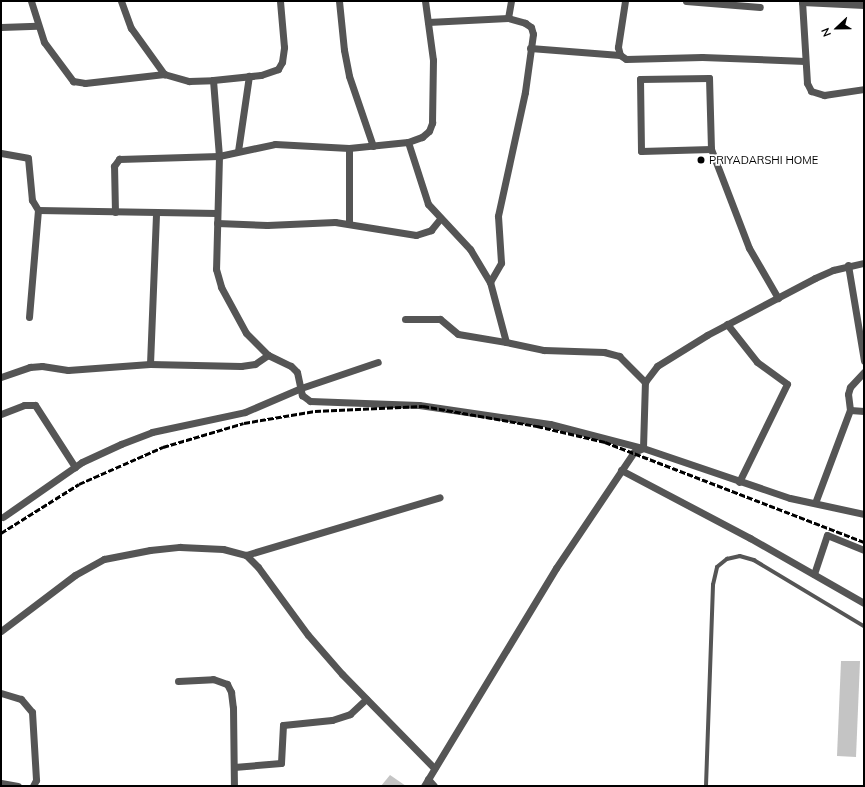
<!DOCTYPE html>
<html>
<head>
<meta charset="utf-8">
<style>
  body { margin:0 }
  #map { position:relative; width:865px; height:787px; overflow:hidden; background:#fff; font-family:Mulish,sans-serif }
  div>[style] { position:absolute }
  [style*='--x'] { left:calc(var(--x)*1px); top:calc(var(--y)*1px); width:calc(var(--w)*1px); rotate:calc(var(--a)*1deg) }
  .building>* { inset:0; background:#c4c4c4 }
  .lane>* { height:3.5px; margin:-1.75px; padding:0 1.75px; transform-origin:1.75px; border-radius:1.75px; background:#555 }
  .street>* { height:7px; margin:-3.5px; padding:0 3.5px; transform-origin:3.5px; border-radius:3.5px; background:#555 }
  .rail>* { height:3px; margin-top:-1.5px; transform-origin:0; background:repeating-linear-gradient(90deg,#000 0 6px,transparent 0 8px) }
  .dots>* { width:11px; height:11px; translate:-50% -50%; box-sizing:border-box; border:2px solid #fff; border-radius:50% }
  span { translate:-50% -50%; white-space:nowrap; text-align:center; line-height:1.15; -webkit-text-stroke:3.5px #fff; paint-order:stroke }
  .poi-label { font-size:11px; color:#000 }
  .left { translate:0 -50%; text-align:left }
  .frame { position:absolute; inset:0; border:2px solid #000; pointer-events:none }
  .north { position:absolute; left:817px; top:8px; width:40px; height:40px; -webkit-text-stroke:3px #fff; paint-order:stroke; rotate:248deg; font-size:11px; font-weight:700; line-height:16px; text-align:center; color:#000 }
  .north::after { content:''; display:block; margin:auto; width:14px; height:18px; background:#000; clip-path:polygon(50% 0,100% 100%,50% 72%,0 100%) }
</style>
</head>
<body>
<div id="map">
  <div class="building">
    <div style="clip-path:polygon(841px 661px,860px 661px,856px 757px,837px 756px)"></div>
    <div style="clip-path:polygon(390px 775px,406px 786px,381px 786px)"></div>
  </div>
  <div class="lane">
    <div style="--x:706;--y:786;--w:201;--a:-88"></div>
    <div style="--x:713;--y:585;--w:18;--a:-77"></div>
    <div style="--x:717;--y:567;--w:13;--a:-39"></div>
    <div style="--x:727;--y:559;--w:13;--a:-13"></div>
    <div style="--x:740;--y:556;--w:15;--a:16"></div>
    <div style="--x:754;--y:560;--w:128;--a:31"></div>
  </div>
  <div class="street">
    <div style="--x:31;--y:1;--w:43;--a:72.4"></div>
    <div style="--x:44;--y:42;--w:49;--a:53.4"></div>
    <div style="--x:73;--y:81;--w:12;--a:9"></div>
    <div style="--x:85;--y:83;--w:80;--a:-6.5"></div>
    <div style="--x:121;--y:1;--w:29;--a:70"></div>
    <div style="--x:131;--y:28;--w:57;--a:54.3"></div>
    <div style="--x:164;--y:74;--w:26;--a:16"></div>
    <div style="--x:189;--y:81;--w:24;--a:-2"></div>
    <div style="--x:213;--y:80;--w:76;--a:85.5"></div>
    <div style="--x:219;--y:156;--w:57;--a:-12.1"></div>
    <div style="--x:275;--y:144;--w:74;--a:3.1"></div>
    <div style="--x:349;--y:148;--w:59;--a:-5.8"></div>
    <div style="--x:408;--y:142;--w:65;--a:72.1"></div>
    <div style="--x:428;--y:204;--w:62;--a:47"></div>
    <div style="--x:470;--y:249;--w:39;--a:59"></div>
    <div style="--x:490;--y:282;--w:62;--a:75.1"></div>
    <div style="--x:506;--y:342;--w:39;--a:12"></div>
    <div style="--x:544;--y:350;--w:60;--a:1.9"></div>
    <div style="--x:604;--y:352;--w:16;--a:15"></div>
    <div style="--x:619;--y:356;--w:37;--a:45"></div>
    <div style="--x:339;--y:1;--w:49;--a:84.2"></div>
    <div style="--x:344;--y:50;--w:26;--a:79"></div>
    <div style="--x:349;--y:76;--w:74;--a:71.1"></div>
    <div style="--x:625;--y:1;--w:47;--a:98.7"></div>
    <div style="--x:618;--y:47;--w:8;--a:76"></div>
    <div style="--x:620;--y:55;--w:7;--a:34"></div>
    <div style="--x:626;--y:59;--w:76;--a:-1.5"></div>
    <div style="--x:702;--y:57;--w:103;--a:2.2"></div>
    <div style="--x:686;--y:1;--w:74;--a:4.6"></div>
    <div style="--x:802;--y:1;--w:82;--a:86.5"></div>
    <div style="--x:807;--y:83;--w:9;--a:63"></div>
    <div style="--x:811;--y:91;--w:14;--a:17"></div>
    <div style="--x:824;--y:95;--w:40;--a:-8.5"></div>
    <div style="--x:802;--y:2;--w:62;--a:2.8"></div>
    <div style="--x:508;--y:18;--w:17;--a:-80"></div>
    <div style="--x:428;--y:22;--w:80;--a:-2.9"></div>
    <div style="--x:508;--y:18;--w:18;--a:16"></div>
    <div style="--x:525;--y:23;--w:7;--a:34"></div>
    <div style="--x:531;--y:27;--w:7;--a:74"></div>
    <div style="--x:533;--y:34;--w:59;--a:97.9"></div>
    <div style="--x:525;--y:92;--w:127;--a:102.3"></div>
    <div style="--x:498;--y:216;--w:47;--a:86.3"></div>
    <div style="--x:501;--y:263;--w:22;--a:120"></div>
    <div style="--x:1;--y:27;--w:36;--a:-2"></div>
    <div style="--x:530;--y:48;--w:90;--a:4.4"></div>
    <div style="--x:213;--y:80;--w:48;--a:-5.9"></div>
    <div style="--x:261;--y:75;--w:18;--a:-19"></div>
    <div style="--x:278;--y:69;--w:8;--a:-60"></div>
    <div style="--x:282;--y:62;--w:15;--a:-82"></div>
    <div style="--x:284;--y:47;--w:46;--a:-95"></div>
    <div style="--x:408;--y:142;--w:15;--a:-20"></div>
    <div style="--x:422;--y:137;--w:9;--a:-41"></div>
    <div style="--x:429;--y:131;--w:9;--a:-69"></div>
    <div style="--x:432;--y:123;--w:63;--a:-89.1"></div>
    <div style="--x:433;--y:60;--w:60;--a:-97.7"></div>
    <div style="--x:711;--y:149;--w:71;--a:-91.6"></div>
    <div style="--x:709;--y:78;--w:69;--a:179.2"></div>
    <div style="--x:640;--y:79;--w:72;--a:89.2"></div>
    <div style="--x:641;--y:151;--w:70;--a:-1.6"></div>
    <div style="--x:711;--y:149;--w:106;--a:69"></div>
    <div style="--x:749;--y:248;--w:58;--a:59.9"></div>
    <div style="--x:238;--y:151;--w:76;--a:-81.7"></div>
    <div style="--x:1;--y:153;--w:27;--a:10"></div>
    <div style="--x:28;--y:158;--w:42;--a:84.6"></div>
    <div style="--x:32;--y:200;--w:12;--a:59"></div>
    <div style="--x:38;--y:210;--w:179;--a:1"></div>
    <div style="--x:115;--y:212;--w:46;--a:-91.2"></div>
    <div style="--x:114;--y:166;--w:9;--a:-54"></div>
    <div style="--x:119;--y:159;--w:100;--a:-1.7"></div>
    <div style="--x:219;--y:156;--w:113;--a:91.5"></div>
    <div style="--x:216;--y:269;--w:19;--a:74"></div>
    <div style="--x:221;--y:287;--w:52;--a:61.5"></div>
    <div style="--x:246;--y:333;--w:31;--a:45"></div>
    <div style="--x:268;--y:355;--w:25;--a:26"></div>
    <div style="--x:291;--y:366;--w:8;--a:45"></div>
    <div style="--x:297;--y:372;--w:24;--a:78"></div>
    <div style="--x:302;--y:395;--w:10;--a:37"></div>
    <div style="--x:310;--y:401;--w:109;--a:2.1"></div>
    <div style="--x:419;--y:405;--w:132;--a:8.3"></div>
    <div style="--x:550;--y:424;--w:96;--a:14.5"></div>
    <div style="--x:643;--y:448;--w:155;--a:18.8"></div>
    <div style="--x:790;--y:498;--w:76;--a:12.2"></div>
    <div style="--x:217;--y:223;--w:50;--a:2.3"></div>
    <div style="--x:267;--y:225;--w:68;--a:-2.5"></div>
    <div style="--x:335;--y:222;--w:82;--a:9.1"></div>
    <div style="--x:416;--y:235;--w:16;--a:-18"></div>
    <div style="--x:431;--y:230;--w:14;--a:-51"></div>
    <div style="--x:349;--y:223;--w:75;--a:-90"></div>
    <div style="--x:848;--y:265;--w:97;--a:80.5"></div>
    <div style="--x:29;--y:317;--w:107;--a:-85.2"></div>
    <div style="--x:405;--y:319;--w:35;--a:0"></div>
    <div style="--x:440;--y:319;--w:23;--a:40"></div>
    <div style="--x:458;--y:334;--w:49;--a:9.5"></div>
    <div style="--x:727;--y:324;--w:48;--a:51.7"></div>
    <div style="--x:757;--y:362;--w:37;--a:36"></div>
    <div style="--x:787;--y:384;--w:109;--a:116.1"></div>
    <div style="--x:150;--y:364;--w:152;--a:-87.7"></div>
    <div style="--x:1;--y:377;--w:31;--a:-19"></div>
    <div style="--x:30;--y:367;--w:12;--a:-5"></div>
    <div style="--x:42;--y:366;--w:26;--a:9"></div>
    <div style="--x:68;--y:370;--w:82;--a:-4.2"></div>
    <div style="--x:150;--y:364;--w:91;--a:1.3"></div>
    <div style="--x:241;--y:366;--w:14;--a:-8"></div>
    <div style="--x:255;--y:364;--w:16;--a:-35"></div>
    <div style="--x:850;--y:410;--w:14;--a:4"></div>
    <div style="--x:1;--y:414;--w:25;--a:-21"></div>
    <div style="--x:24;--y:405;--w:11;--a:0"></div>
    <div style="--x:35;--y:405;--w:74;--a:57.2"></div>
    <div style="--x:621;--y:470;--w:146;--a:27.8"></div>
    <div style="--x:750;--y:538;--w:131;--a:29.7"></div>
    <div style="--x:815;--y:503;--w:99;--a:-69.4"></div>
    <div style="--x:850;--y:410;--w:16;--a:-97"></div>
    <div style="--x:848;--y:394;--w:7;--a:-74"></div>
    <div style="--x:850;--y:387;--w:21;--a:-47"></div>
    <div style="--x:3;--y:517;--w:96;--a:-34.8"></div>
    <div style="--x:82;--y:462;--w:43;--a:-24.8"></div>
    <div style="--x:121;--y:444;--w:33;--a:-21"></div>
    <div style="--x:152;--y:432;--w:95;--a:-12.1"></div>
    <div style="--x:245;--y:412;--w:61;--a:-23.2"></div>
    <div style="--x:301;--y:388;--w:81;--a:-18.7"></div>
    <div style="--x:246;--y:555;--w:17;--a:45"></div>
    <div style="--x:258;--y:567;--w:84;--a:53.7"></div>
    <div style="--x:308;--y:635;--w:52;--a:48.9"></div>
    <div style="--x:342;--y:674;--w:132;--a:45.6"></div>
    <div style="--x:814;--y:574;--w:41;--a:-71.6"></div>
    <div style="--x:827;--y:535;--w:40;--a:22"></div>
    <div style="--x:1;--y:631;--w:93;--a:-37.1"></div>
    <div style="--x:75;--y:575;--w:33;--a:-29"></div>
    <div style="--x:104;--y:559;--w:47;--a:-11.1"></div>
    <div style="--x:150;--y:550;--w:30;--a:-6"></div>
    <div style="--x:180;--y:547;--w:43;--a:2.7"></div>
    <div style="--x:223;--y:549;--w:24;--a:15"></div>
    <div style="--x:246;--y:555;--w:202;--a:-16.6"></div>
    <div style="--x:178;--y:681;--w:35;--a:-3"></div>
    <div style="--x:213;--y:679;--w:15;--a:20"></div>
    <div style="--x:227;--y:684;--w:9;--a:63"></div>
    <div style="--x:231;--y:692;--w:16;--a:83"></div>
    <div style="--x:233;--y:708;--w:78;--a:89.3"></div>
    <div style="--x:1;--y:693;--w:21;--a:17"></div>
    <div style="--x:21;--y:699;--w:17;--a:50"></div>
    <div style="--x:32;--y:712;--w:68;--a:86.6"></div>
    <div style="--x:36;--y:780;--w:7;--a:117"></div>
    <div style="--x:234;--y:767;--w:47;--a:-4.9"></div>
    <div style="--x:281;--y:763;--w:38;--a:-87"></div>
    <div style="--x:283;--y:725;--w:49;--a:-5.8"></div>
    <div style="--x:332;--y:720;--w:19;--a:-18"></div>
    <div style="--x:350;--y:714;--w:22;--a:-43"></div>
    <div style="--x:428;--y:779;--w:9;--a:49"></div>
    <div style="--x:1;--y:783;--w:17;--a:10"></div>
    <div style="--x:424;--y:786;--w:255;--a:-58.8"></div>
    <div style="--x:556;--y:568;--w:140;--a:-56.1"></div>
    <div style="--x:634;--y:452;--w:10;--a:-24"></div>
    <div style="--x:643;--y:448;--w:66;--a:-88.3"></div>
    <div style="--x:645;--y:382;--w:20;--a:-53"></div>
    <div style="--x:657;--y:366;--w:59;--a:-31.8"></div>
    <div style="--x:707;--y:335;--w:122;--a:-27.8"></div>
    <div style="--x:815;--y:278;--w:20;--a:-24"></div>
    <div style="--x:833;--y:270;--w:32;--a:-13"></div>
  </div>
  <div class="rail">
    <div style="--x:1;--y:533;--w:92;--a:-32.1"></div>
    <div style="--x:79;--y:484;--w:92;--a:-23.8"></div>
    <div style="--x:163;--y:447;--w:84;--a:-16.5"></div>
    <div style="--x:244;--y:423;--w:72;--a:-9.6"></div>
    <div style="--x:315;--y:411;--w:108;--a:-2.7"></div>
    <div style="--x:423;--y:406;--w:116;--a:10"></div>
    <div style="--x:537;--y:426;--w:70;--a:13.2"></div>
    <div style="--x:605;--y:442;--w:278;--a:21.1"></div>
  </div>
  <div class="dots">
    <div style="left:701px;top:160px;background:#000"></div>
  </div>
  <div class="poi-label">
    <span class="left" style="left:709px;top:160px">PRIYADARSHI HOME</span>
  </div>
  <div class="frame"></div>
  <div class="north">N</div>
</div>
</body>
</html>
